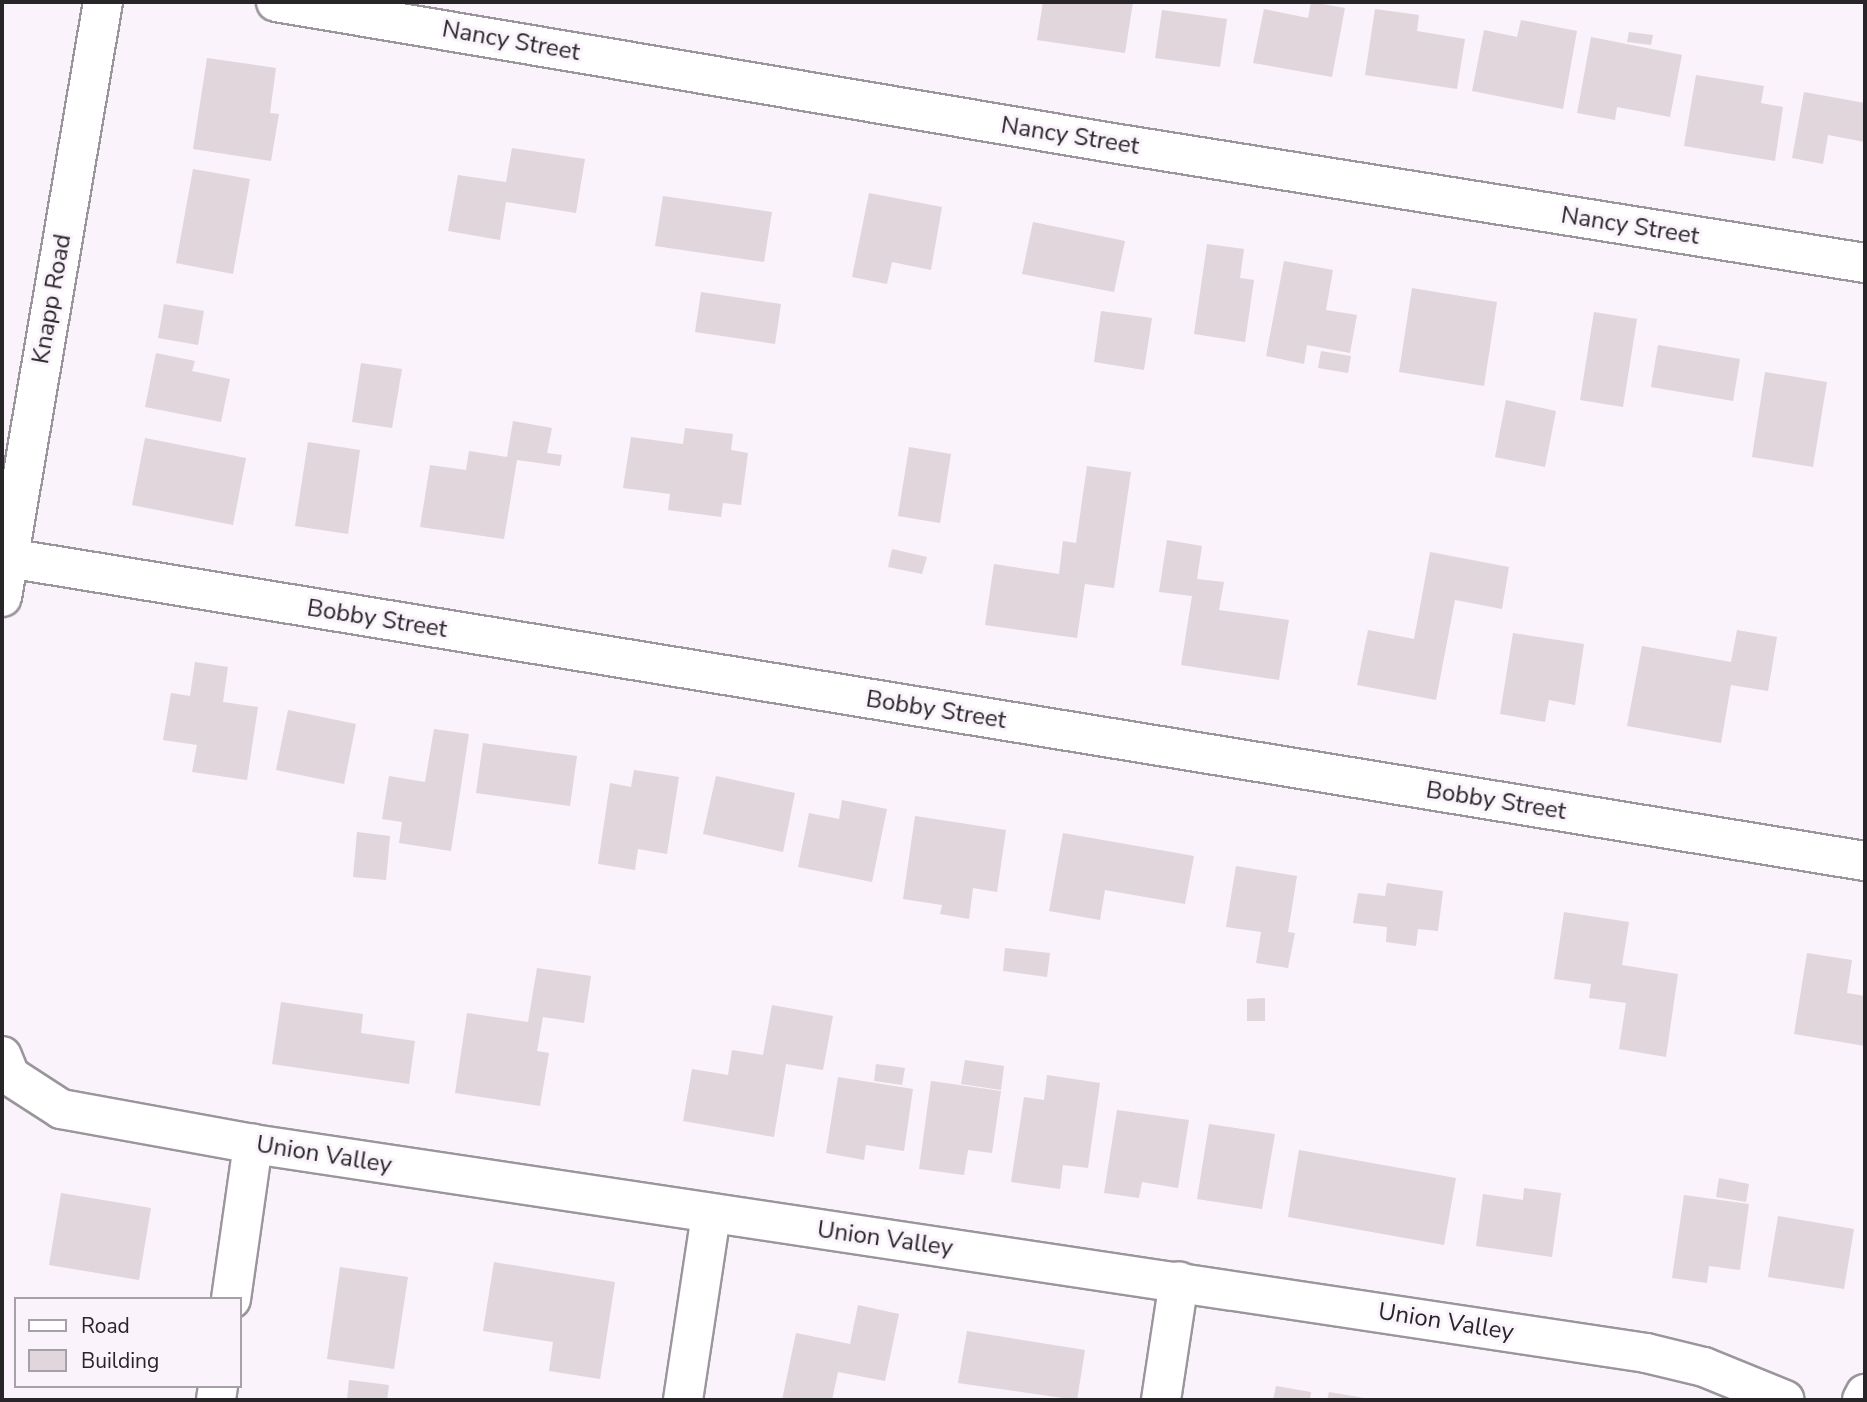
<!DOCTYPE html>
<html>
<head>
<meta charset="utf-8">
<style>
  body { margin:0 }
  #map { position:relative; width:1867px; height:1402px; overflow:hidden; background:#faf3fb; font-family:"Nunito Sans",sans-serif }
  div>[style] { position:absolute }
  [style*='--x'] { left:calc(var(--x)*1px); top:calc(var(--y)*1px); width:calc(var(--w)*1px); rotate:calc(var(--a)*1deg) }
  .building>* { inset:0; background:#e0d6dc }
  .roads { filter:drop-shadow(2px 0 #9b959c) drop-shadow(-2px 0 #9b959c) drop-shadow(0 2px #9b959c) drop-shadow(0 -2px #9b959c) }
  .minor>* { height:38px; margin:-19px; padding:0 19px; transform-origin:19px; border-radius:19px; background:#fff }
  span { translate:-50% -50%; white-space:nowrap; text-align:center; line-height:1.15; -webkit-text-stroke:6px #faf3fb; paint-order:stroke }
  .street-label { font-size:24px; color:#272528 }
  .frame { position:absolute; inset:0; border:4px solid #272528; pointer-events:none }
  .legend { position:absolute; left:14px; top:1297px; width:228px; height:91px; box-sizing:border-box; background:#faf3fb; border:2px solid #a6a1a7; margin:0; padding:9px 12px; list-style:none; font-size:21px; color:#272528 }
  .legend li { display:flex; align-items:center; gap:14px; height:35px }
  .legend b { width:35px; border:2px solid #a6a1a7 }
</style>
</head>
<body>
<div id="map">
  <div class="building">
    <div style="clip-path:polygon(1043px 2px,1133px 2px,1125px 53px,1037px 40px)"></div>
    <div style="clip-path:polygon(1311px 2px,1345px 8px,1332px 77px,1253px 63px,1264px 9px,1308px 18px)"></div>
    <div style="clip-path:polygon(1375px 9px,1419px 15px,1417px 31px,1465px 39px,1457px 89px,1365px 75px)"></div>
    <div style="clip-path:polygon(1162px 10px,1227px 19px,1220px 67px,1155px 58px)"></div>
    <div style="clip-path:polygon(1521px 20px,1577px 31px,1563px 109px,1472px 91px,1484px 30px,1517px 37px)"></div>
    <div style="clip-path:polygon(1629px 32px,1653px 35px,1651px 45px,1627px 42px)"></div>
    <div style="clip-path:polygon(1591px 37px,1682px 55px,1670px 117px,1617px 107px,1615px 120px,1577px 113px)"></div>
    <div style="clip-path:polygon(207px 58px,276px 68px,270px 113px,279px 114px,271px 161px,193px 149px)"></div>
    <div style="clip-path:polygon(1696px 75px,1764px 86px,1761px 103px,1783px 107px,1775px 161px,1684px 146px)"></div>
    <div style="clip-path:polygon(1804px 92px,1865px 103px,1865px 142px,1828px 135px,1823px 164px,1792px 158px)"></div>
    <div style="clip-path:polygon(512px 148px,585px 159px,576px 213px,506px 202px,500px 240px,448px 231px,458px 175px,506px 182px)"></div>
    <div style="clip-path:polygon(193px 169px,250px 179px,233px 274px,176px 263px)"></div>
    <div style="clip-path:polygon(869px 193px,942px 207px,931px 270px,892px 262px,887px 284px,852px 277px)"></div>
    <div style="clip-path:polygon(663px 196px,772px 212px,764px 262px,655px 246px)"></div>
    <div style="clip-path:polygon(1033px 222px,1125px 241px,1114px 292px,1022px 274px)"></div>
    <div style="clip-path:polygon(1207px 244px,1244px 249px,1240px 278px,1254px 280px,1245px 342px,1194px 334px)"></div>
    <div style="clip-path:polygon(1284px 261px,1333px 270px,1326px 310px,1357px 315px,1350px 353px,1307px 345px,1304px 364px,1266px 356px)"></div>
    <div style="clip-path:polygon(1412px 288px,1497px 302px,1484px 386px,1399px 372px)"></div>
    <div style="clip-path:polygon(701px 292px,781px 304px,775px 344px,695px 332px)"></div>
    <div style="clip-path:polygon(164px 304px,204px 311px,198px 345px,158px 338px)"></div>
    <div style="clip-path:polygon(1101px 311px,1152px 318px,1144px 370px,1094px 362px)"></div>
    <div style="clip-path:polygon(1594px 312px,1637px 319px,1623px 407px,1580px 400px)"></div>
    <div style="clip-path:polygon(1658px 345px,1740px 359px,1733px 401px,1651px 387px)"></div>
    <div style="clip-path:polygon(1321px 351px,1351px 356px,1348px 373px,1318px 368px)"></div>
    <div style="clip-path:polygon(156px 353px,195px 361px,192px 371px,230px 379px,221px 422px,145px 407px)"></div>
    <div style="clip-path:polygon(361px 363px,402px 369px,392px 428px,352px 422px)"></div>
    <div style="clip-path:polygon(1765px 372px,1827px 382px,1813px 467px,1752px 457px)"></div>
    <div style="clip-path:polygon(1506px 400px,1556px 411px,1545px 467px,1495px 457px)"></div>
    <div style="clip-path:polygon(513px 421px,552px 428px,547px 453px,562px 455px,560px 466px,517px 460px,504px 539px,420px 527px,430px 465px,466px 470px,469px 451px,507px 457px)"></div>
    <div style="clip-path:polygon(685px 428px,733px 434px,731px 450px,748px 453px,741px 505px,723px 503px,721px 517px,668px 510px,670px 494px,623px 488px,631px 437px,683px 444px)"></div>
    <div style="clip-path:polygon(145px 438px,246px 458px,233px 525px,132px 505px)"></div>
    <div style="clip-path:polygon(308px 442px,360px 450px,348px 534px,295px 526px)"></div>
    <div style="clip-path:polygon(909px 447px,951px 454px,940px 523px,898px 516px)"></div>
    <div style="clip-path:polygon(1087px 466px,1131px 472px,1114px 588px,1085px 584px,1077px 638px,985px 625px,994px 564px,1059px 574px,1063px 541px,1076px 543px)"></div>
    <div style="clip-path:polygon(1167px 540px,1202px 546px,1197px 579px,1224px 582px,1219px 610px,1289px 620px,1279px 680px,1181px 665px,1192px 596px,1159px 592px)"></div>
    <div style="clip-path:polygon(892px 549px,927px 557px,922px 574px,888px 567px)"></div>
    <div style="clip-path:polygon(1430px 552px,1509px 567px,1502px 609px,1455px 600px,1436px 700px,1357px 685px,1368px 630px,1414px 639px)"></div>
    <div style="clip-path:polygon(1737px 630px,1777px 637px,1768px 691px,1731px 685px,1721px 743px,1627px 726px,1642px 646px,1731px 662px)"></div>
    <div style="clip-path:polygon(1513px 633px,1584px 644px,1575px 705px,1549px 700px,1545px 722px,1500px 714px)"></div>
    <div style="clip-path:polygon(195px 662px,228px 667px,223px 702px,258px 707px,247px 780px,192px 772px,197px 745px,163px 740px,171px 693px,190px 696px)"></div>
    <div style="clip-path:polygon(288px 710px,356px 724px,344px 784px,276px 770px)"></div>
    <div style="clip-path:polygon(434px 729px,469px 734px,451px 851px,399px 843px,402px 822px,382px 819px,389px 776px,425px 782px)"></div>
    <div style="clip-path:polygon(483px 743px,577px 756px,570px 806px,476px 793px)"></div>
    <div style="clip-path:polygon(634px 770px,679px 777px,667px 854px,638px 849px,635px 870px,598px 864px,610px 783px,631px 787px)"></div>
    <div style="clip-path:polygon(716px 776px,795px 793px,783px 852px,703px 834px)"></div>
    <div style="clip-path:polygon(842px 800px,887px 809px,872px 882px,798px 867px,809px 813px,839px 819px)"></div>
    <div style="clip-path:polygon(915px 816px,1006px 830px,997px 892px,973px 888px,969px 919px,940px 914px,942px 905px,903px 899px)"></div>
    <div style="clip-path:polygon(357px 832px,390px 836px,386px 880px,353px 877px)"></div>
    <div style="clip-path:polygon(1063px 833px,1194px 856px,1185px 904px,1105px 890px,1100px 920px,1049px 911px)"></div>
    <div style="clip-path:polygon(1236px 866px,1297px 876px,1288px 932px,1295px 933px,1288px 968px,1256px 963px,1261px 932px,1226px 927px)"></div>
    <div style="clip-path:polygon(1387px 883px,1443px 891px,1438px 931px,1418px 929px,1416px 946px,1386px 942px,1387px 927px,1353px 923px,1358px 893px,1385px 896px)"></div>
    <div style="clip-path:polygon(1564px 912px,1629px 922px,1622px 965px,1678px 974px,1666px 1057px,1619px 1049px,1626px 1003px,1589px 998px,1591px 984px,1554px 979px)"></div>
    <div style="clip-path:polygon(1005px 948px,1050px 953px,1047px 977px,1003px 971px)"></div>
    <div style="clip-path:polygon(1807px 953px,1852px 960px,1847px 993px,1865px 996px,1865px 1046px,1794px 1034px)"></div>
    <div style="clip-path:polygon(537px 968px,591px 976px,584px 1023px,543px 1017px,537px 1051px,549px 1053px,540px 1106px,455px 1093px,467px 1013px,528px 1022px)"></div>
    <div style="clip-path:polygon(1265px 998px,1265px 1021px,1247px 1021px,1247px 999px)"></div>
    <div style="clip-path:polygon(281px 1002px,363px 1014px,361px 1033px,415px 1041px,409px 1084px,272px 1064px)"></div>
    <div style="clip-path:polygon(772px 1005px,833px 1016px,823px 1070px,786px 1064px,774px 1137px,683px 1121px,692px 1069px,728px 1075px,732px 1050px,763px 1055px)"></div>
    <div style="clip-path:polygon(965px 1060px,1004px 1066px,1001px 1090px,961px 1084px)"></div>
    <div style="clip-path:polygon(876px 1064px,905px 1068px,902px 1085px,874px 1081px)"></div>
    <div style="clip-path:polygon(1047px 1075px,1100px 1083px,1088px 1168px,1063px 1165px,1060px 1189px,1011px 1182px,1024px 1097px,1044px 1100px)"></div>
    <div style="clip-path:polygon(838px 1077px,913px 1089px,904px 1151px,866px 1145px,864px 1160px,826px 1153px)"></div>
    <div style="clip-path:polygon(931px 1081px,1001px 1091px,992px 1153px,968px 1150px,964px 1175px,919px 1169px)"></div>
    <div style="clip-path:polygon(1117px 1110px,1189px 1120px,1178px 1188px,1142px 1182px,1139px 1198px,1104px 1193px)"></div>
    <div style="clip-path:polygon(1209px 1124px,1275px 1134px,1262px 1209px,1197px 1199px)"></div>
    <div style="clip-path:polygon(1299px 1150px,1456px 1178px,1444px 1245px,1288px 1217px)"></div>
    <div style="clip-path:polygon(1719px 1178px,1749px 1184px,1746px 1202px,1716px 1197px)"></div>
    <div style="clip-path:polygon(1524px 1188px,1561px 1193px,1552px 1257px,1476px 1246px,1483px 1194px,1523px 1200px)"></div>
    <div style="clip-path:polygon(61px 1193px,151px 1208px,139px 1280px,49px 1265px)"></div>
    <div style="clip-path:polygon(1684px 1195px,1749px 1204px,1740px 1270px,1709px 1266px,1707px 1283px,1672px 1278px)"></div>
    <div style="clip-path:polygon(1778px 1216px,1854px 1229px,1844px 1289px,1768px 1277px)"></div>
    <div style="clip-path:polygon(494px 1262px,615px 1282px,600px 1379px,549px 1371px,553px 1342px,483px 1331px)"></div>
    <div style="clip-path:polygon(340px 1267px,408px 1277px,394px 1369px,327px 1359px)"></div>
    <div style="clip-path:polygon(858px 1305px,899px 1314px,885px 1381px,838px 1372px,832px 1400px,782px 1400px,796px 1333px,850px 1344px)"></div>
    <div style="clip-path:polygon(967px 1331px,1085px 1350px,1077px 1400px,958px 1383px)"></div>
    <div style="clip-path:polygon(349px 1380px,389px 1385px,387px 1400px,347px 1400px)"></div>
    <div style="clip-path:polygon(1276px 1386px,1311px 1392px,1310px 1400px,1273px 1400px)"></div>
    <div style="clip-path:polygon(1329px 1392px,1370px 1399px,1370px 1400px,1327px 1400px)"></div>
  </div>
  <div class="roads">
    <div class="minor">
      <div style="--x:276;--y:2;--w:842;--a:9.57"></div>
      <div style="--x:1106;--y:142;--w:769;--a:9.06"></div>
      <div style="--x:2;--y:557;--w:1888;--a:9.27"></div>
      <div style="--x:2;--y:597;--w:604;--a:-80.37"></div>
      <div style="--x:2;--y:1056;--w:22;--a:68"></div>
      <div style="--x:10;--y:1076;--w:61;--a:32.9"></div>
      <div style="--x:61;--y:1109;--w:195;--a:10.3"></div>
      <div style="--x:253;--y:1144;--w:1409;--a:8.53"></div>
      <div style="--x:1646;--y:1353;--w:60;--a:13.6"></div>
      <div style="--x:1704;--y:1367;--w:87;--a:22.2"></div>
      <div style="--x:231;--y:1299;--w:157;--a:-81.9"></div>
      <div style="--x:216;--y:1400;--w:14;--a:-82"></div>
      <div style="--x:683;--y:1400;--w:188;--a:-81.4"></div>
      <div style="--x:1161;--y:1400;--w:120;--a:-81.4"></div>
      <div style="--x:1862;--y:1400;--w:7;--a:-63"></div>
    </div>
  </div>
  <div class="street-label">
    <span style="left:511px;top:41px;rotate:10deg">Nancy Street</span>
    <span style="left:1070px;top:136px;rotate:9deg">Nancy Street</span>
    <span style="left:1630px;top:226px;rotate:9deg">Nancy Street</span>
    <span style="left:52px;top:299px;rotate:-80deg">Knapp Road</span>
    <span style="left:377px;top:619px;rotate:9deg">Bobby Street</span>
    <span style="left:936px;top:710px;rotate:9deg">Bobby Street</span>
    <span style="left:1496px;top:801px;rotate:9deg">Bobby Street</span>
    <span style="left:324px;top:1155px;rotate:9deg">Union Valley</span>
    <span style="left:885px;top:1239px;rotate:8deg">Union Valley</span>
    <span style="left:1446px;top:1322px;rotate:9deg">Union Valley</span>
  </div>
  <div class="frame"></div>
  <ul class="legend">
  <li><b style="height:9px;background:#fff"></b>Road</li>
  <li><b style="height:19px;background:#e0d6dc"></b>Building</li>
  </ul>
</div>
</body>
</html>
